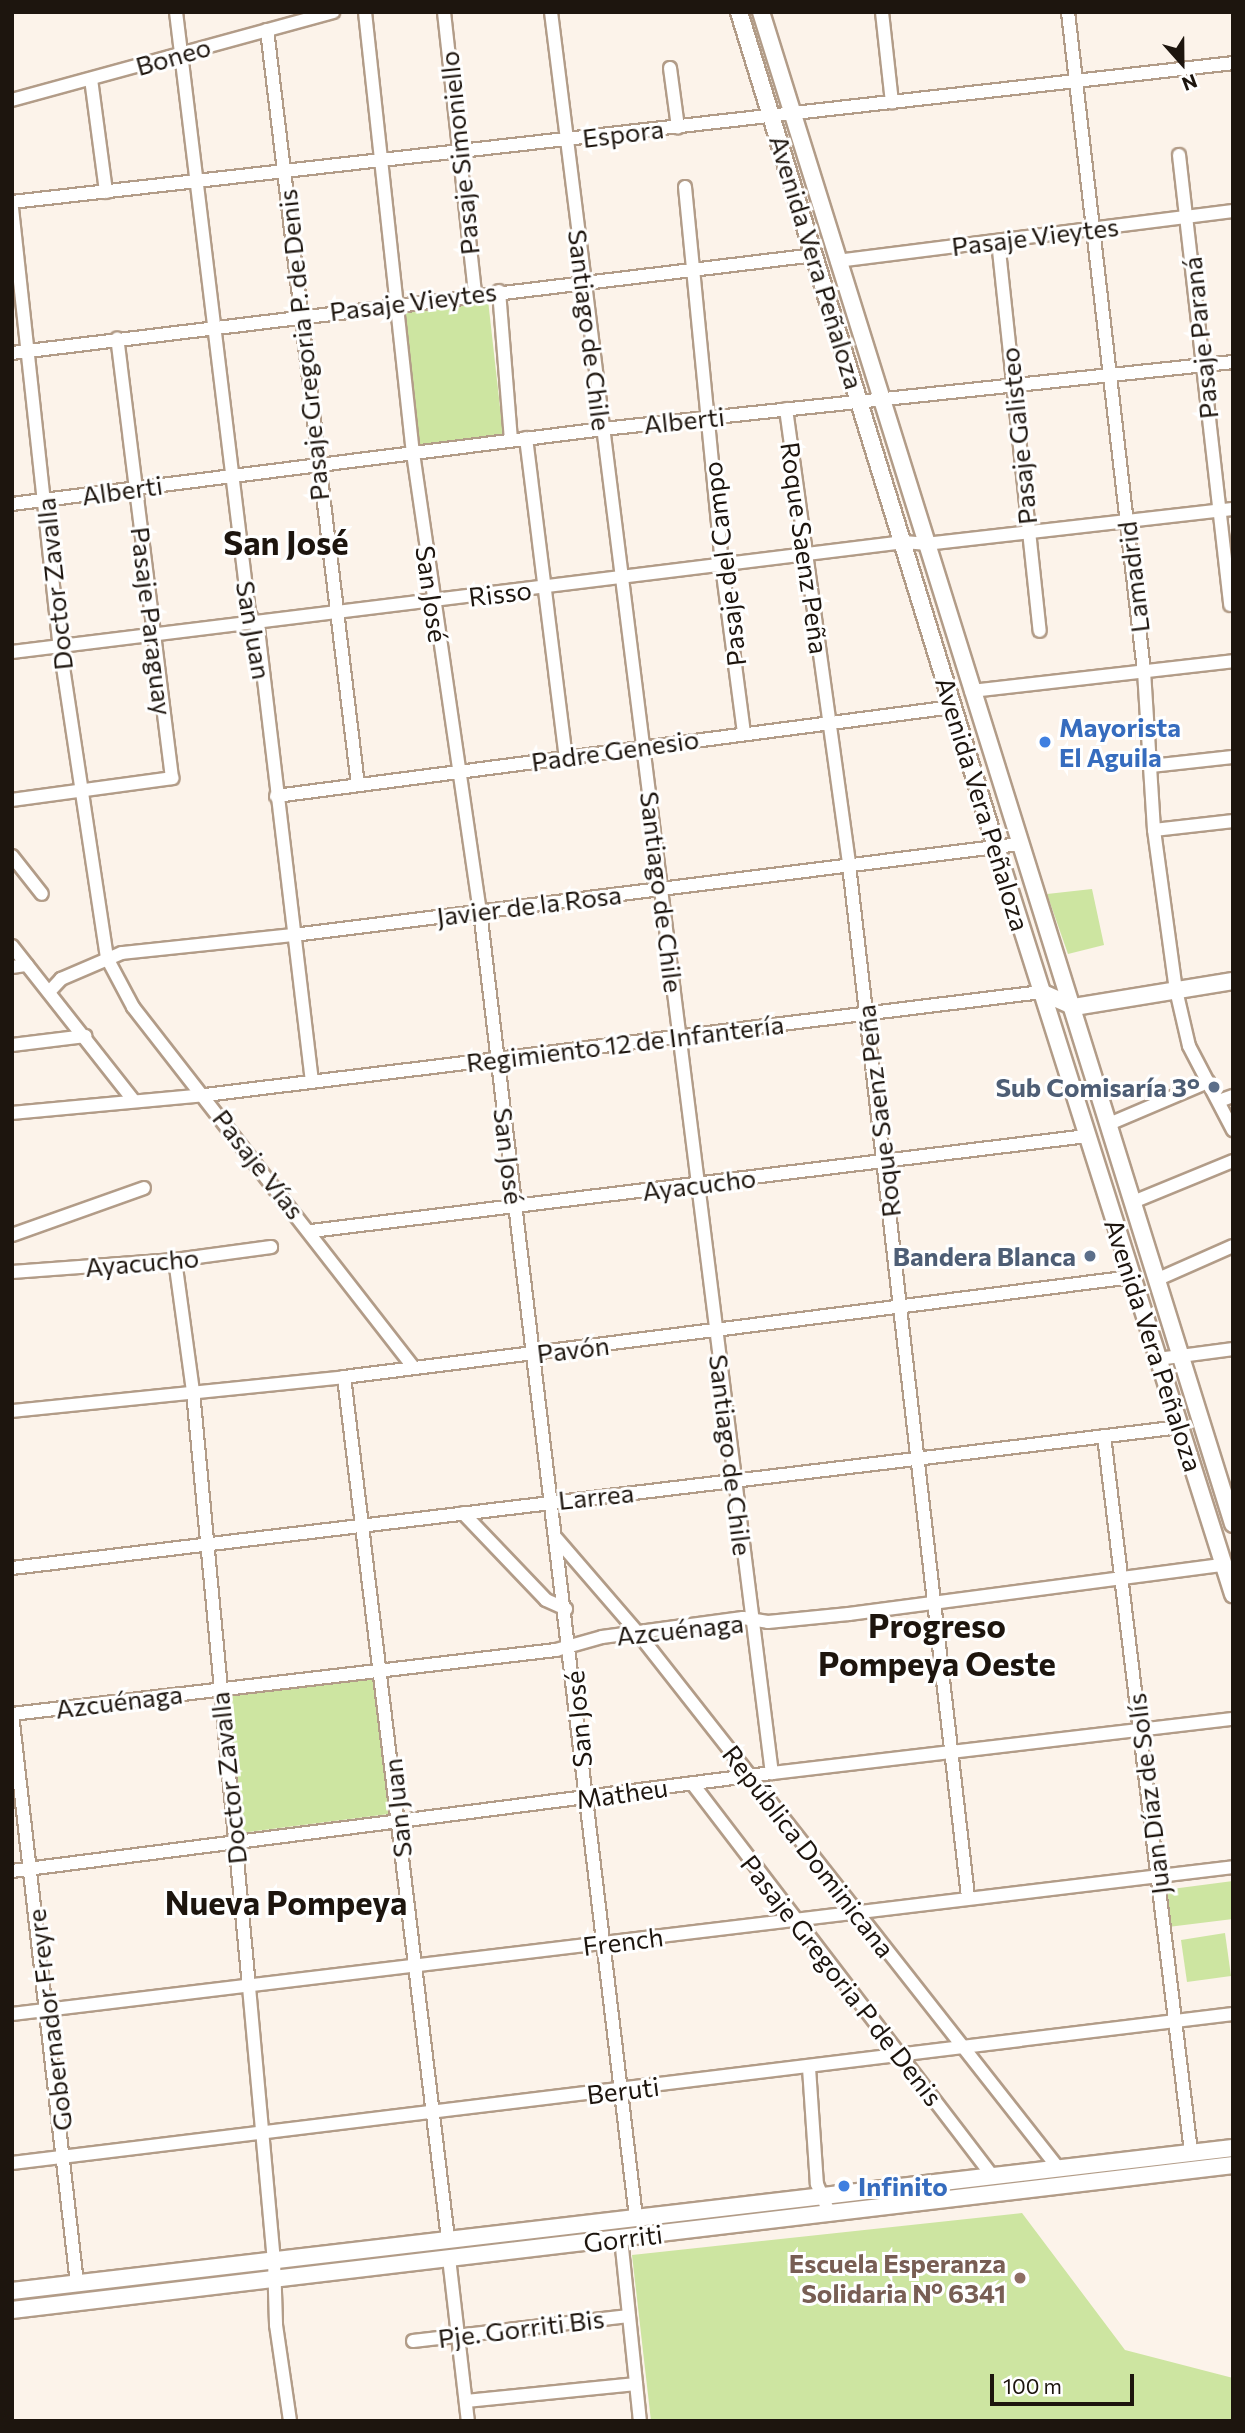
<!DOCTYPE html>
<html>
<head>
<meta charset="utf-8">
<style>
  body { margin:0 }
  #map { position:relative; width:1245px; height:2433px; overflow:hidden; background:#fcf3ea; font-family:Commissioner,sans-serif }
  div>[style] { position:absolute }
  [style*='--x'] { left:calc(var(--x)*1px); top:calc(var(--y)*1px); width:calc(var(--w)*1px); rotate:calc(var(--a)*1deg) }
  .green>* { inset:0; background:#cde5a1 }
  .roads { filter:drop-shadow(2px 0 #b29c88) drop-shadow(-2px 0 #b29c88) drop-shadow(0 2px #b29c88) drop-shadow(0 -2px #b29c88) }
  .street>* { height:12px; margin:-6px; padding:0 6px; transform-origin:6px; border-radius:6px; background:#fff }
  .secondary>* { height:16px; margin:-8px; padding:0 8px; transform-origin:8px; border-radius:8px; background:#fff }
  .dots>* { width:19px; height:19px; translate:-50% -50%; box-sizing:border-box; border:4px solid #fff; border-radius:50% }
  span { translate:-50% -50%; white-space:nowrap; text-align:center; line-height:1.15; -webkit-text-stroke:6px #fff; paint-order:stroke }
  .street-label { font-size:26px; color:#1d150e }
  .shop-label { font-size:26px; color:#366cbe; font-weight:700 }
  .left { translate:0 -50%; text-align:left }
  .service-label { font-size:26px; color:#4e5e75; font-weight:700 }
  .right { translate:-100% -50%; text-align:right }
  .education-label { font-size:26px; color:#785e54; font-weight:700 }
  .district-label { font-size:33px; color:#1d150e; font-weight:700 }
  .frame { position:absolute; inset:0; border:14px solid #1d150e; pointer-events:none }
  .north { position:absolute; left:1147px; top:28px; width:70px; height:70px; -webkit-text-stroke:5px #fff; paint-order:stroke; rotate:159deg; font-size:19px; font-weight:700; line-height:28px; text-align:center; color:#1d150e }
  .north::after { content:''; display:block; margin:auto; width:24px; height:32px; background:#1d150e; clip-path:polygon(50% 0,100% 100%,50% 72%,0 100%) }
  .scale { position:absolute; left:990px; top:2374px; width:144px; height:32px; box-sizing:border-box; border:4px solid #1d150e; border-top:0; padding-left:9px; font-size:21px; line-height:24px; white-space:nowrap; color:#1d150e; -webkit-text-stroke:5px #fff; paint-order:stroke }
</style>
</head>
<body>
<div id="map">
  <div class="green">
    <div style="clip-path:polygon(488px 300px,503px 434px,419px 445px,405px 310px)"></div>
    <div style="clip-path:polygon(1092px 889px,1104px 945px,1068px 954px,1047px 894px)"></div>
    <div style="clip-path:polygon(373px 1677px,389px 1814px,241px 1833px,227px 1695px)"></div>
    <div style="clip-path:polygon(1233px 1881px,1233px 1919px,1168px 1927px,1164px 1890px)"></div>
    <div style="clip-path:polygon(1225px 1933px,1231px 1976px,1187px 1982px,1181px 1940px)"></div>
    <div style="clip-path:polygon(1022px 2213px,1125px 2350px,1233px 2378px,1233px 2421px,651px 2421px,632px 2255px)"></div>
  </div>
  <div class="roads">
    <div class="street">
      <div style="--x:176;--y:12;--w:605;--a:83.07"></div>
      <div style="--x:249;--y:613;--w:18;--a:61"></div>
      <div style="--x:258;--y:629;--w:456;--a:83.2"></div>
      <div style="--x:365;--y:12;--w:444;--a:83.8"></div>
      <div style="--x:413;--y:453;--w:463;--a:81.7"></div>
      <div style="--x:480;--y:911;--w:1316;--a:83.19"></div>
      <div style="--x:444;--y:12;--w:283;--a:83.7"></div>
      <div style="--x:551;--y:12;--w:1775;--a:82.85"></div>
      <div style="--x:882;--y:12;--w:91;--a:83.7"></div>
      <div style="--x:1068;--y:12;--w:663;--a:83.42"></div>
      <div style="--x:1144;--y:671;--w:159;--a:86.4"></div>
      <div style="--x:1154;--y:830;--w:162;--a:82.2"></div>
      <div style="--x:1176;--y:990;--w:57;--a:76.9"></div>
      <div style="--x:1189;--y:1046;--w:95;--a:62.4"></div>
      <div style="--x:267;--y:30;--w:760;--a:83.13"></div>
      <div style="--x:670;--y:68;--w:60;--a:82.3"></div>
      <div style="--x:91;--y:79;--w:114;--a:82.4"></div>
      <div style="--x:12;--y:100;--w:333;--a:-15.3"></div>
      <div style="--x:1179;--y:155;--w:453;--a:83.5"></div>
      <div style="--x:685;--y:187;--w:381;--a:84.4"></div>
      <div style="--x:722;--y:566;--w:168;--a:82.5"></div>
      <div style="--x:12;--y:202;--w:1229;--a:-6.49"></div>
      <div style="--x:12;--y:208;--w:442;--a:83.8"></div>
      <div style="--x:60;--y:647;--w:315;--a:81.4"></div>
      <div style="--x:107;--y:958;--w:55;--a:62"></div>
      <div style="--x:133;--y:1007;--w:457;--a:52.1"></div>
      <div style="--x:998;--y:241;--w:392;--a:83.9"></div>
      <div style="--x:837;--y:261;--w:399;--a:-7.2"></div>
      <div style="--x:499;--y:291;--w:149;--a:85.4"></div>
      <div style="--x:12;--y:353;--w:809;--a:-6.96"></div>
      <div style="--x:786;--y:409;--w:460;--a:82.1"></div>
      <div style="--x:849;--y:865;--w:1039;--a:83.42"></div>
      <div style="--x:526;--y:438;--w:321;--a:82.9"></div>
      <div style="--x:12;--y:504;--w:596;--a:-7.23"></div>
      <div style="--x:603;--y:429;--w:634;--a:-6.07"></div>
      <div style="--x:12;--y:652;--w:899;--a:-7.03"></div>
      <div style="--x:904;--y:542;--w:21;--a:5"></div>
      <div style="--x:925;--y:544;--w:310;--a:-6.5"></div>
      <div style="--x:971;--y:691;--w:264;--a:-6.5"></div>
      <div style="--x:1151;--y:766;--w:82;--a:-6.3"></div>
      <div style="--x:276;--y:796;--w:683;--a:-7.49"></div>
      <div style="--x:12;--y:800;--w:162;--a:-7.8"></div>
      <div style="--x:172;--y:778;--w:443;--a:-97.1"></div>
      <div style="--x:1154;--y:830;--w:80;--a:-6.5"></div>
      <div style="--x:12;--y:856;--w:48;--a:51.7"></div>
      <div style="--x:12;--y:946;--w:197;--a:51.8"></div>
      <div style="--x:12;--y:967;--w:15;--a:-8"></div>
      <div style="--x:49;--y:992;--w:18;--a:-47"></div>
      <div style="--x:61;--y:979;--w:66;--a:-23.1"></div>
      <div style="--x:122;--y:953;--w:173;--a:-6"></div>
      <div style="--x:294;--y:935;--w:731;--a:-7.15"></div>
      <div style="--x:12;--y:1045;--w:74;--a:-7"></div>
      <div style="--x:1219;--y:1101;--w:15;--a:-20"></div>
      <div style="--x:12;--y:1113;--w:194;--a:-5.3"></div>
      <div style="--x:205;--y:1095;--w:842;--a:-7.02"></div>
      <div style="--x:1109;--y:1124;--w:108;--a:-23"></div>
      <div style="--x:1133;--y:1202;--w:108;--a:-22.3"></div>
      <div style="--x:311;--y:1231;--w:782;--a:-6.98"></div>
      <div style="--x:12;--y:1235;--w:140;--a:-19.6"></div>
      <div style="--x:175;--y:1260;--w:133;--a:82.2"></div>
      <div style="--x:193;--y:1392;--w:598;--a:84.62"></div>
      <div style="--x:249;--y:1987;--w:274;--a:84.8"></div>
      <div style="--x:274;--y:2260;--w:65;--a:88.2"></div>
      <div style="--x:276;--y:2325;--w:97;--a:81.7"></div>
      <div style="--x:12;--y:1272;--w:163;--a:-4.2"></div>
      <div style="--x:175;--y:1260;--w:97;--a:-7.7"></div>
      <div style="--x:1156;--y:1280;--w:84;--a:-23.8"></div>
      <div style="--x:1158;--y:1359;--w:76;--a:-7.6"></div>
      <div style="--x:344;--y:1377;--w:868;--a:83.12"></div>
      <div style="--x:12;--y:1411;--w:334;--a:-5.8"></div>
      <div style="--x:344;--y:1377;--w:794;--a:-7.23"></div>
      <div style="--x:1104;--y:1436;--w:721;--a:83.07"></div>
      <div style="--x:463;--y:1513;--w:120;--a:46.3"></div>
      <div style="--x:546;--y:1600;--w:22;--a:24"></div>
      <div style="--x:556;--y:1538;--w:124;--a:49.2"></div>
      <div style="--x:637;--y:1632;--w:683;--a:51.84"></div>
      <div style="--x:12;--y:1568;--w:1176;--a:-6.88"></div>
      <div style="--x:12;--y:1714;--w:548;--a:-6.71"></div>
      <div style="--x:556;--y:1650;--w:48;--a:-15.8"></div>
      <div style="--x:602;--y:1637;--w:142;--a:-7.7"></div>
      <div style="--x:743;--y:1618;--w:25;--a:9"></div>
      <div style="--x:768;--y:1622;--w:81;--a:-5.6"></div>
      <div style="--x:849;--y:1614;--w:377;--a:-7.5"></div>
      <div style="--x:12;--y:1714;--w:574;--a:83.49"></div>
      <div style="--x:692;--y:1783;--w:496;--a:52.6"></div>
      <div style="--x:12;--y:1871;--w:766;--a:-7.35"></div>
      <div style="--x:772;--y:1773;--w:464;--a:-6.7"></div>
      <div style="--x:12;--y:2014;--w:1230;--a:-6.86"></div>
      <div style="--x:809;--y:2068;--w:116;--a:86.1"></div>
      <div style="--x:817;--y:2184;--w:33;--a:67"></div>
      <div style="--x:12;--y:2163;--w:1230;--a:-6.96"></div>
      <div style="--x:621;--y:2238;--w:184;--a:84.1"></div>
      <div style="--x:449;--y:2258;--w:164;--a:83.4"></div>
      <div style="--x:413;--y:2341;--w:217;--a:-6.6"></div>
      <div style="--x:466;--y:2401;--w:171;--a:-5.7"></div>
    </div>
    <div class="secondary">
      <div style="--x:739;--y:12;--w:874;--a:72.89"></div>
      <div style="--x:996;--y:847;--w:784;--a:72.4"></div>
      <div style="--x:761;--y:12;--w:1584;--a:72.66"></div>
      <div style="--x:1041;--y:992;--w:36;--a:24"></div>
      <div style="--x:1074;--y:1007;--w:161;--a:-9.3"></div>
      <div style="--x:12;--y:2291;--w:1229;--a:-6.68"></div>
      <div style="--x:12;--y:2310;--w:1230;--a:-6.77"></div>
    </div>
  </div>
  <div class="dots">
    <div style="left:1045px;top:742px;background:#3f7fe0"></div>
    <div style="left:1214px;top:1087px;background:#5c6f8a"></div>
    <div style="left:1090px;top:1256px;background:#5c6f8a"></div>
    <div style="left:844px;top:2186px;background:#3f7fe0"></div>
    <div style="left:1020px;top:2278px;background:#8d6e63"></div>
  </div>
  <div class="street-label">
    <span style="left:173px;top:56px;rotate:-16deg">Boneo</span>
    <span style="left:623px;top:133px;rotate:-7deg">Espora</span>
    <span style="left:459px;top:153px;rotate:-96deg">Pasaje Simoniello</span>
    <span style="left:1035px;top:236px;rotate:-7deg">Pasaje Vieytes</span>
    <span style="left:817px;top:262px;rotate:73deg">Avenida Vera Peñaloza</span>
    <span style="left:413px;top:301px;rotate:-7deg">Pasaje Vieytes</span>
    <span style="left:590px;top:330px;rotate:83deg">Santiago de Chile</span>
    <span style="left:1200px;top:338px;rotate:-96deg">Pasaje Paraná</span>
    <span style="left:303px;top:345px;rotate:-96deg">Pasaje Gregoria P. de Denis</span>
    <span style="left:684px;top:420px;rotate:-6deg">Alberti</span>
    <span style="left:1018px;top:436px;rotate:-96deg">Pasaje Galisteo</span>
    <span style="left:122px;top:490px;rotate:-8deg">Alberti</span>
    <span style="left:805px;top:548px;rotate:82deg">Roque Saenz Peña</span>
    <span style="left:724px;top:564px;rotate:-97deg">Pasaje del Campo</span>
    <span style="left:1133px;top:577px;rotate:-97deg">Lamadrid</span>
    <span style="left:54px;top:584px;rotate:-96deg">Doctor Zavalla</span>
    <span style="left:500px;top:593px;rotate:-7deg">Risso</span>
    <span style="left:432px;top:594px;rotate:82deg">San José</span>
    <span style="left:152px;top:621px;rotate:83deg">Pasaje Paraguay</span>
    <span style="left:254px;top:630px;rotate:80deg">San Juan</span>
    <span style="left:615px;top:750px;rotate:-8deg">Padre Genesio</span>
    <span style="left:983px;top:804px;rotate:73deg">Avenida Vera Peñaloza</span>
    <span style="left:662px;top:892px;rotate:83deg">Santiago de Chile</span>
    <span style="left:529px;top:905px;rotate:-7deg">Javier de la Rosa</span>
    <span style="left:625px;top:1043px;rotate:-7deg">Regimiento 12 de Infantería</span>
    <span style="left:878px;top:1111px;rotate:-97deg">Roque Saenz Peña</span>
    <span style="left:509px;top:1156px;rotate:83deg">San José</span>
    <span style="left:259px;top:1164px;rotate:52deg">Pasaje Vías</span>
    <span style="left:699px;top:1184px;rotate:-7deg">Ayacucho</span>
    <span style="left:142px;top:1262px;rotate:-5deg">Ayacucho</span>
    <span style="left:1154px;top:1345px;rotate:72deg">Avenida Vera Peñaloza</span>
    <span style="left:573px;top:1349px;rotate:-7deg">Pavón</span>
    <span style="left:731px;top:1455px;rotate:83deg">Santiago de Chile</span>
    <span style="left:596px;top:1496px;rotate:-6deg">Larrea</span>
    <span style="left:680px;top:1629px;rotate:-6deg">Azcuénaga</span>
    <span style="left:119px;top:1701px;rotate:-7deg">Azcuénaga</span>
    <span style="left:578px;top:1719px;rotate:-95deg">San José</span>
    <span style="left:228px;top:1778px;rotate:-96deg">Doctor Zavalla</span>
    <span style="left:622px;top:1793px;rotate:-8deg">Matheu</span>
    <span style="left:1148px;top:1794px;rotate:-97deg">Juan Díaz de Solís</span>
    <span style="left:397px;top:1808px;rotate:-96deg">San Juan</span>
    <span style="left:809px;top:1851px;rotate:52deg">República Dominicana</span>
    <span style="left:623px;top:1941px;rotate:-7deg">French</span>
    <span style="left:842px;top:1980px;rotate:52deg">Pasaje Gregoria P de Denis</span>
    <span style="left:49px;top:2020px;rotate:-97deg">Gobernador Freyre</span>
    <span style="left:623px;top:2090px;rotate:-7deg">Beruti</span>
    <span style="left:623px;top:2238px;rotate:-7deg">Gorriti</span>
    <span style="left:521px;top:2328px;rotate:-7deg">Pje. Gorriti Bis</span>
  </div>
  <div class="shop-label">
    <span class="left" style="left:1059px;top:742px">Mayorista<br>El Aguila</span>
    <span class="left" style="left:858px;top:2186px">Infinito</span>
  </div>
  <div class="service-label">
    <span class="right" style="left:1200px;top:1087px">Sub Comisaría 3°</span>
    <span class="right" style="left:1076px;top:1256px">Bandera Blanca</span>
  </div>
  <div class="education-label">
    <span class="right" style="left:1006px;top:2278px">Escuela Esperanza<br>Solidaria Nº 6341</span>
  </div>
  <div class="district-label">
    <span style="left:286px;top:542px">San José</span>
    <span style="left:937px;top:1644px">Progreso<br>Pompeya Oeste</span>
    <span style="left:286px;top:1902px">Nueva Pompeya</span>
  </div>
  <div class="frame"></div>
  <div class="north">N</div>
  <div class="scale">100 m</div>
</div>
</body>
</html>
